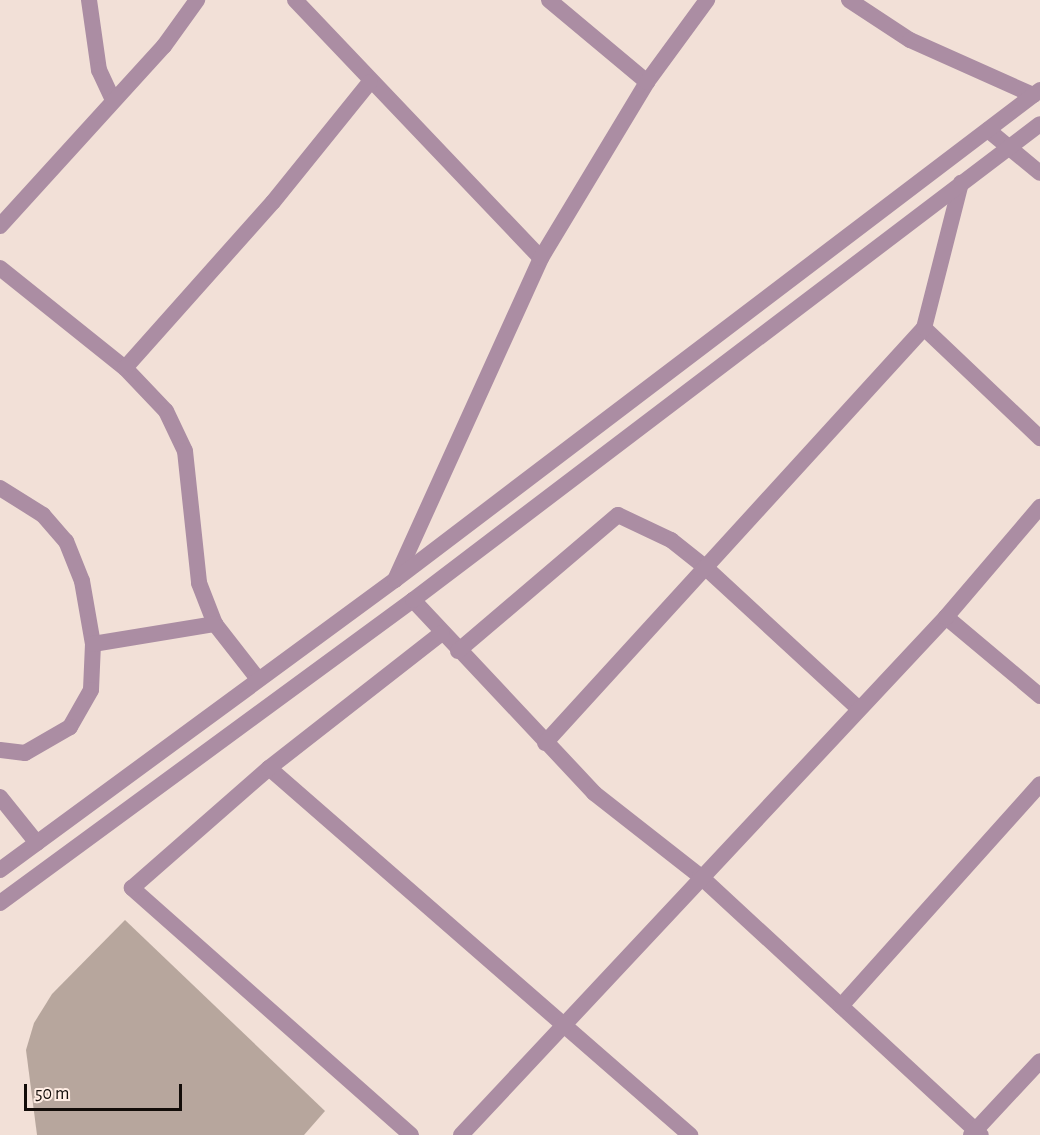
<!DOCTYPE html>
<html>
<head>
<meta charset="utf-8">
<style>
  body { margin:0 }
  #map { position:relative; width:1040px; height:1135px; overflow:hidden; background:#f2e0d7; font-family:"Alegreya Sans",sans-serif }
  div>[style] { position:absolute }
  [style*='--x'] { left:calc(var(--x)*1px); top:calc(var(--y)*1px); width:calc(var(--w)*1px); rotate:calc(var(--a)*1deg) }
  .building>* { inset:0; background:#b7a69d }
  .minor>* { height:16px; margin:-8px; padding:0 8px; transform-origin:8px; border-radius:8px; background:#ab8da3 }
  .tertiary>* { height:16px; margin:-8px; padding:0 8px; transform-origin:8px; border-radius:8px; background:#ab8da3 }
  span { translate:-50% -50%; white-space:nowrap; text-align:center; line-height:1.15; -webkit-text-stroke:4.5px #ffede4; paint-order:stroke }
  .scale { position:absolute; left:24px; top:1084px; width:158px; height:27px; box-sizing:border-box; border:3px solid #120c09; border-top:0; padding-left:8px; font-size:18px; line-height:21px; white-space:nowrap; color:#120c09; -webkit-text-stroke:4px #ffede4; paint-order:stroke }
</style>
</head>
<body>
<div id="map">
  <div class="building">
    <div style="clip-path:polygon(125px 920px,325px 1111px,304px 1135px,37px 1135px,26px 1050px,34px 1023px,52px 994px)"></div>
  </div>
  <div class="minor">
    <div style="--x:89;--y:0;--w:71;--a:81.9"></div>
    <div style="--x:99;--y:70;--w:31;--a:65"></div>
    <div style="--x:295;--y:0;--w:356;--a:46.4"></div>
    <div style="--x:549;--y:0;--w:128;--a:39.9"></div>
    <div style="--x:849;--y:0;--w:73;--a:33.3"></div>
    <div style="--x:910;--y:40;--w:135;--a:24.1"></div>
    <div style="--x:988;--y:130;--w:67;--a:39.6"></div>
    <div style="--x:0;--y:226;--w:244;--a:-47.7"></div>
    <div style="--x:164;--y:46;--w:57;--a:-54.3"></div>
    <div style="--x:0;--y:268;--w:160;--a:38.7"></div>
    <div style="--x:125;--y:368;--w:59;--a:46.4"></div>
    <div style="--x:166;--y:411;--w:44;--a:64.6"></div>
    <div style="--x:185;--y:451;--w:133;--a:83.9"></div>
    <div style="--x:199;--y:583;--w:44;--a:68.7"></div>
    <div style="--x:215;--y:624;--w:70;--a:52"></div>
    <div style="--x:924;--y:328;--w:160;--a:43.5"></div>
    <div style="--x:125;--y:368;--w:222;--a:-48.3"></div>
    <div style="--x:273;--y:202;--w:154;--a:-51.1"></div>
    <div style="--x:0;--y:488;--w:51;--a:32.1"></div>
    <div style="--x:43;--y:515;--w:35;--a:49"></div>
    <div style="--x:66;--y:541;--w:43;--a:68.2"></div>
    <div style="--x:82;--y:581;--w:64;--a:80.1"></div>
    <div style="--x:93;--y:644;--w:46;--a:92.5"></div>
    <div style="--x:91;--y:690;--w:43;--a:119.6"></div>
    <div style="--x:70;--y:727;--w:52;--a:150"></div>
    <div style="--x:25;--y:753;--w:25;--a:-173"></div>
    <div style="--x:395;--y:580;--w:354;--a:-65.6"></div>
    <div style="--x:541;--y:258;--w:205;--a:-58.9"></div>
    <div style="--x:647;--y:82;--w:102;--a:-53.8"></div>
    <div style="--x:413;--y:600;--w:265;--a:46.8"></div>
    <div style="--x:594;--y:793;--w:135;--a:38.1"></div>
    <div style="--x:700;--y:876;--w:382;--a:42.7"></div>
    <div style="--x:946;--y:617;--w:123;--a:40"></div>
    <div style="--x:93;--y:644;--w:124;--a:-9.3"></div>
    <div style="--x:458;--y:651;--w:210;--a:-40.4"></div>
    <div style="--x:618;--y:515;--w:59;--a:25.3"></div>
    <div style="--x:671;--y:540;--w:43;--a:38.5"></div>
    <div style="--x:705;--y:567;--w:209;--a:42.7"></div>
    <div style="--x:545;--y:743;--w:562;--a:-47.6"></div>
    <div style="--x:924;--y:328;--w:150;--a:-75.7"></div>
    <div style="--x:269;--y:768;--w:559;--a:41.08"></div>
    <div style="--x:0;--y:797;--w:59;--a:51.2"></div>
    <div style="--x:841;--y:1006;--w:298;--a:-48.1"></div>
    <div style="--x:411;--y:1135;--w:373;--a:-138.5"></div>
    <div style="--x:132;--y:888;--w:182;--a:-41.2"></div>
    <div style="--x:269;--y:768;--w:219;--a:-38"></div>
    <div style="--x:461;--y:1135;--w:710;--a:-46.88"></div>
    <div style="--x:946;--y:617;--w:145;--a:-49.5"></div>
    <div style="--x:971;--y:1135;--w:101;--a:-47"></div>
  </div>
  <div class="tertiary">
    <div style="--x:0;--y:870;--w:490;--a:-36.3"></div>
    <div style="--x:395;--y:580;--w:810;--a:-37.22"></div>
    <div style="--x:0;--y:903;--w:512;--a:-36.27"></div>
    <div style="--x:413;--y:600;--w:787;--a:-37.2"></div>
  </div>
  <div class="scale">50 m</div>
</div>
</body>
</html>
